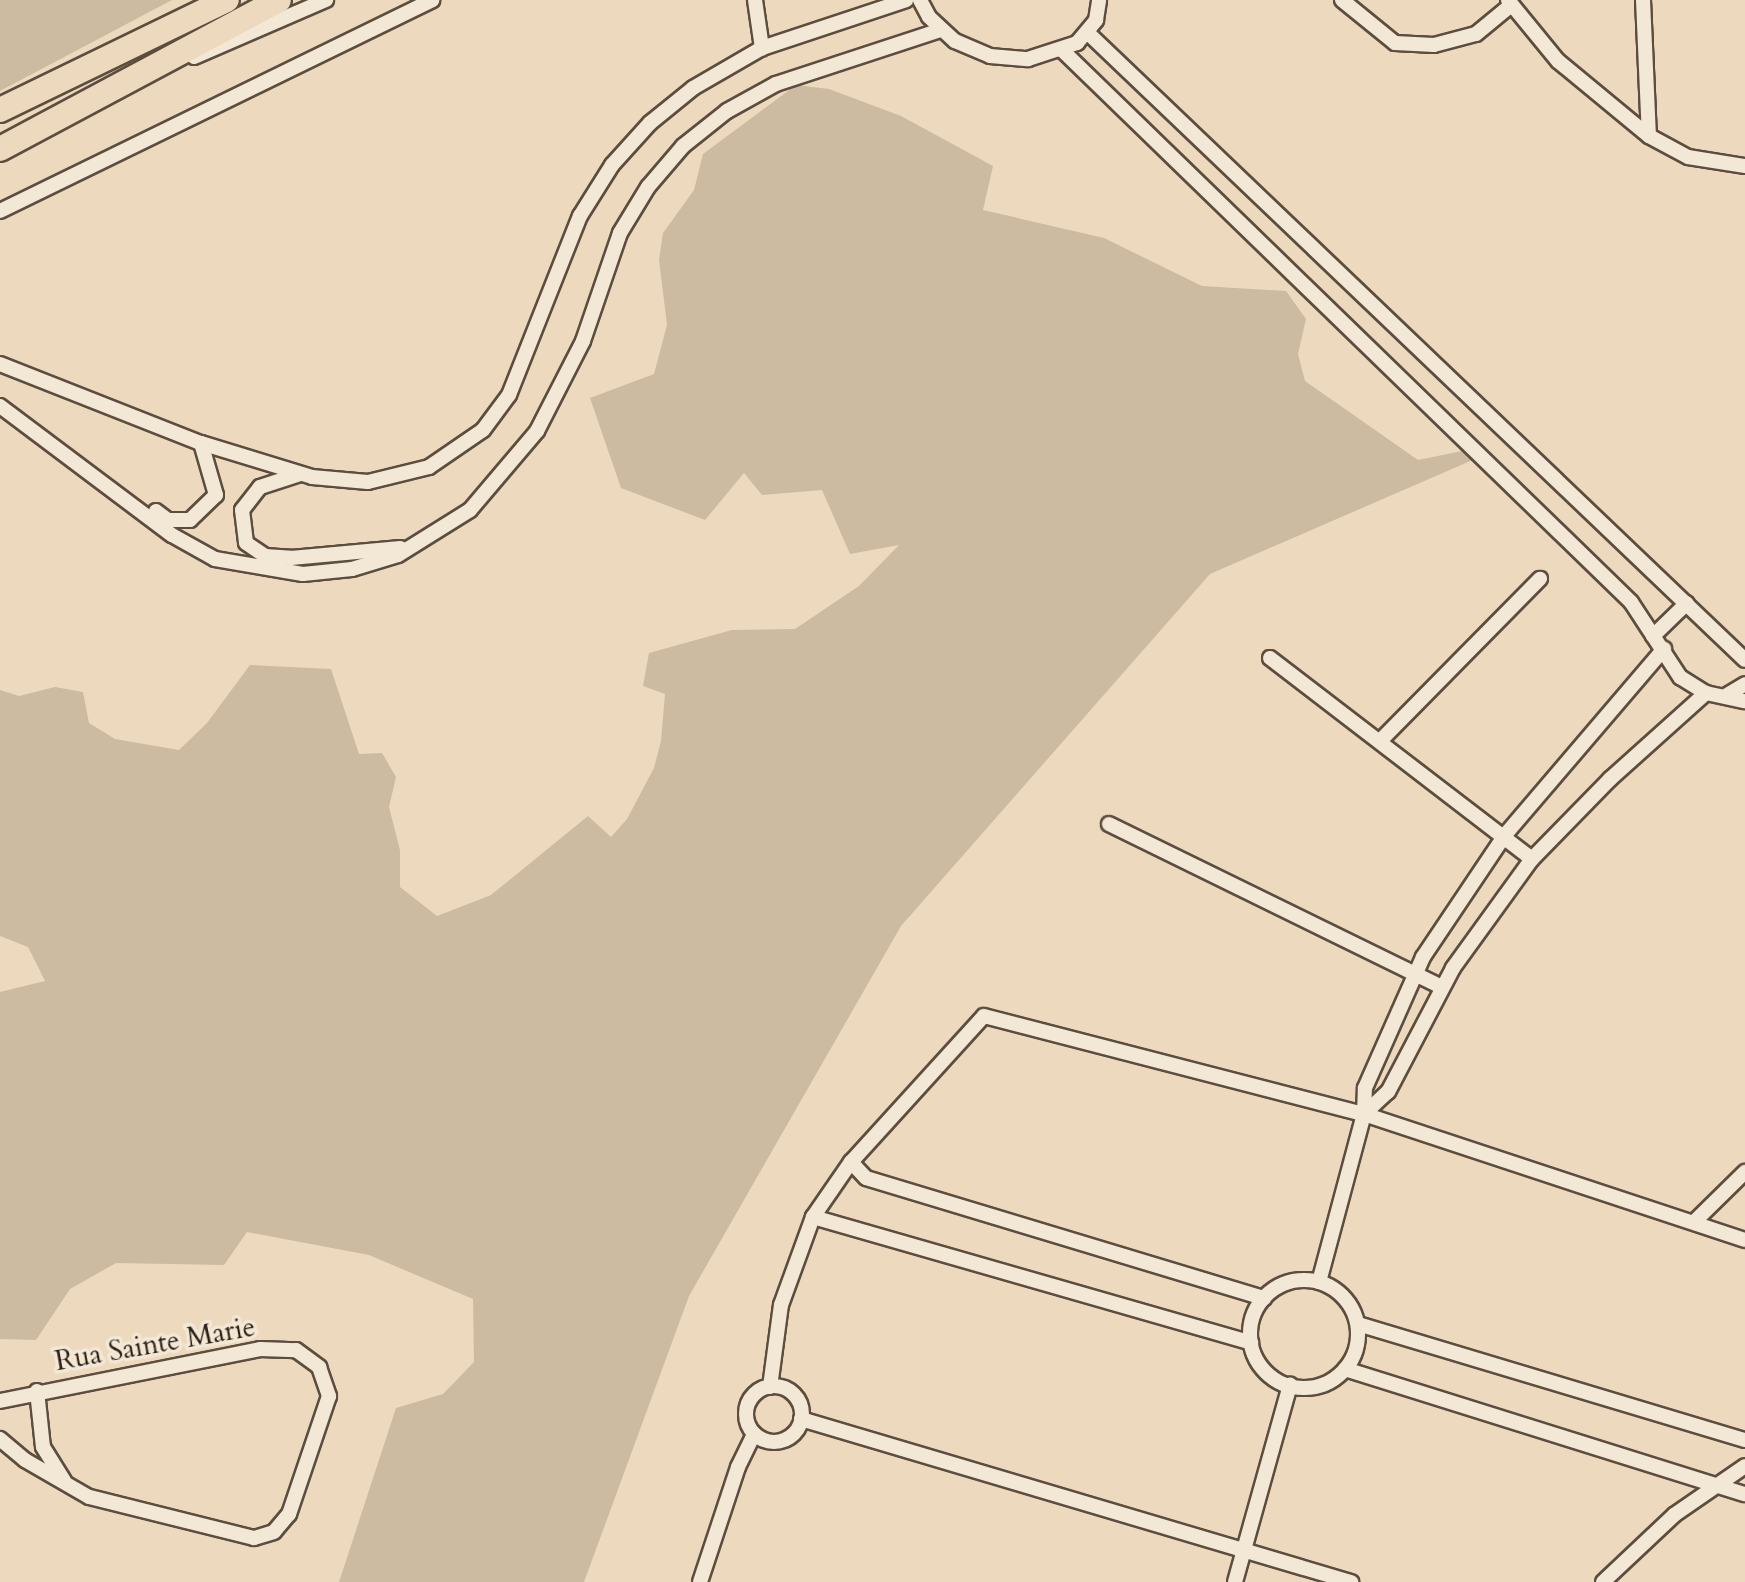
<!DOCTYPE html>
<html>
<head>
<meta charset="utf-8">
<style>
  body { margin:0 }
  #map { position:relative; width:1745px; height:1582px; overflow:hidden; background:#eddabe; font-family:Cardo,serif }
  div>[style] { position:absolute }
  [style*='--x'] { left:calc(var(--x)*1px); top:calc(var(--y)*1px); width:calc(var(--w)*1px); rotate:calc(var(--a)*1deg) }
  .green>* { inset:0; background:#ccbaa1 }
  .roads { filter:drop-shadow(2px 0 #5c4d3f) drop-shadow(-2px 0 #5c4d3f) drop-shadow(0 2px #5c4d3f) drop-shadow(0 -2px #5c4d3f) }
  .street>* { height:14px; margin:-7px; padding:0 7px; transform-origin:7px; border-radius:7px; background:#f3e7d5 }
  .street>.ring { margin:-7px; padding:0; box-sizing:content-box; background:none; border:14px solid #f3e7d5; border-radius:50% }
  .primary>* { height:24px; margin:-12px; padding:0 12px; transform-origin:12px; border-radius:12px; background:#eddabe }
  span { translate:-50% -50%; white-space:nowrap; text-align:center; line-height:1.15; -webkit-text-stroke:7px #f3e7d5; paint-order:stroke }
  .street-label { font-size:28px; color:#2b1e15 }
</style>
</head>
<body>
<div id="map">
  <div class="green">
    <div style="clip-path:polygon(0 0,172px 0,0 91px)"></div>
    <div style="clip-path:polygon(796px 85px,829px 89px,901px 116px,993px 166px,983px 210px,1104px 238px,1202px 286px,1286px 291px,1306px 319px,1298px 354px,1305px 381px,1418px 460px,1467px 450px,1475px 459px,1210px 574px,901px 926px,689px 1296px,584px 1582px,339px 1582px,396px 1408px,443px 1394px,474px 1362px,473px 1299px,369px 1255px,247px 1232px,224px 1265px,116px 1263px,70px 1289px,36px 1340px,0 1339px,0 992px,45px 981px,28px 947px,0 936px,0 690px,19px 696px,55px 687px,83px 692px,89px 723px,115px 739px,179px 750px,207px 723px,250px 665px,331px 669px,359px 754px,382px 753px,396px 777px,389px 807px,400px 850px,400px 887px,437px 916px,491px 895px,588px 816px,611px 837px,627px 819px,654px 768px,661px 741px,665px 694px,643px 686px,649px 653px,732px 630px,795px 629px,859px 586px,899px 545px,850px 554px,822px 490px,762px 495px,744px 473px,705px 520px,621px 488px,590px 398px,654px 374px,667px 325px,659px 260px,663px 233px,694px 190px,703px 154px)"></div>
  </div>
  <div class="roads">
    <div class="street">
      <div style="--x:755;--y:0;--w:49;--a:81.7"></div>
      <div style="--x:920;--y:0;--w:19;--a:62"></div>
      <div style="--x:929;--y:17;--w:35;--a:43"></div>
      <div style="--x:955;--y:41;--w:38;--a:23"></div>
      <div style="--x:990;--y:56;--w:38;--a:5"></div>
      <div style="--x:1028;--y:59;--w:52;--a:-18.1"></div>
      <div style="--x:1077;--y:43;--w:30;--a:-50"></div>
      <div style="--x:1096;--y:20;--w:20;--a:-81"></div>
      <div style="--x:1342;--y:0;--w:68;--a:39.1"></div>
      <div style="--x:1395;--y:43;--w:39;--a:3"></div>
      <div style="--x:1434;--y:45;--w:43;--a:-14.7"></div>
      <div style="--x:1476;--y:34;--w:44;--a:-39.5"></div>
      <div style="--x:1508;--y:0;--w:79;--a:50.7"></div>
      <div style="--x:1558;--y:61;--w:118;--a:39.5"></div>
      <div style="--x:1649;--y:136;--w:44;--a:28.3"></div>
      <div style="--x:1688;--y:157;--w:58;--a:9"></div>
      <div style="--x:1643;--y:0;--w:136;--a:87.5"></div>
      <div style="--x:1088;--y:33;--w:908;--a:43.66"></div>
      <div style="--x:1063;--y:51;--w:791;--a:44.13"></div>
      <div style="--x:1631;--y:602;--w:90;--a:56.8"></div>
      <div style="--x:1680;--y:677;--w:31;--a:32"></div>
      <div style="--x:1706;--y:693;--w:40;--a:12"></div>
      <div style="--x:194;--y:57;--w:144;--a:-23.4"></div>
      <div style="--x:0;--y:211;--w:481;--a:-26"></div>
      <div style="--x:0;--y:364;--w:216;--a:21.5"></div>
      <div style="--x:201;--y:443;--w:116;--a:17"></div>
      <div style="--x:312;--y:477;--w:56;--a:5.1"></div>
      <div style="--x:368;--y:482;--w:63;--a:-13.8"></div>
      <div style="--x:429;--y:467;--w:65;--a:-34.4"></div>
      <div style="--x:483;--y:430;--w:44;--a:-53.4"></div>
      <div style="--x:509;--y:395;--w:193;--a:-68.4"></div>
      <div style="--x:580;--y:216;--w:60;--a:-57.9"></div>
      <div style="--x:612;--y:165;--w:57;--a:-47.9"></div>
      <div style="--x:650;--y:123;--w:55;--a:-39.1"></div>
      <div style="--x:693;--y:88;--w:80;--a:-30.1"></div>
      <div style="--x:762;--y:48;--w:152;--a:-18.4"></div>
      <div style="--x:0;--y:406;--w:215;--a:36.9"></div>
      <div style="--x:172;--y:535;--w:49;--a:29.2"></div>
      <div style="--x:215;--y:559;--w:89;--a:9.7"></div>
      <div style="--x:303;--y:574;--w:49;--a:-5.8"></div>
      <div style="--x:352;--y:569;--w:48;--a:-16.9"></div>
      <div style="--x:398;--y:555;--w:85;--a:-32"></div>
      <div style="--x:470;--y:510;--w:104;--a:-49.7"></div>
      <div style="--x:537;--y:431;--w:101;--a:-62.9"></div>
      <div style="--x:583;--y:341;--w:114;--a:-71.1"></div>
      <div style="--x:620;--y:233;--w:54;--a:-58.7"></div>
      <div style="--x:648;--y:187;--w:54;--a:-49.5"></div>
      <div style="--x:683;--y:146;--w:56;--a:-38.5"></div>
      <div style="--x:727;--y:111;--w:56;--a:-28.9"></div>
      <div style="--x:776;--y:84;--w:173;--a:-18.2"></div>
      <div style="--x:300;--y:474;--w:42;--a:162"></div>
      <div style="--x:260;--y:487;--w:29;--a:128"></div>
      <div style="--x:242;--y:510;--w:33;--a:83"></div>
      <div style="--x:246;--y:543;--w:23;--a:34"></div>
      <div style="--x:265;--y:556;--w:26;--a:4"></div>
      <div style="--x:291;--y:558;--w:110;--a:-5.2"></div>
      <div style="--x:156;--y:511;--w:15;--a:37"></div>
      <div style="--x:168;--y:520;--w:22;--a:0"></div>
      <div style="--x:190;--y:520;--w:36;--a:-44"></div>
      <div style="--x:216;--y:495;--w:54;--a:-106.1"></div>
      <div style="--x:1653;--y:636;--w:47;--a:-44.1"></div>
      <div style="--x:1270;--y:658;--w:330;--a:37.5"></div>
      <div style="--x:1727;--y:695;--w:21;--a:-31"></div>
      <div style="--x:1380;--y:741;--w:228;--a:-45.4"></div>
      <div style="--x:1109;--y:824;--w:370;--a:26.1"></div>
      <div style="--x:1364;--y:1114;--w:33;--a:-43"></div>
      <div style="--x:1388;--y:1092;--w:140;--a:-62.3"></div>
      <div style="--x:1453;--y:968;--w:135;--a:-54.1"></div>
      <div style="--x:1532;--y:859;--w:112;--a:-45.7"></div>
      <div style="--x:1610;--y:779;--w:129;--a:-41.9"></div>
      <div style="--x:851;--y:1162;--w:22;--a:47"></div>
      <div style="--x:866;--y:1178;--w:416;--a:16.8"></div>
      <div style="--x:813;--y:1217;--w:456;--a:16"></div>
      <div style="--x:1696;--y:1220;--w:69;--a:-44.4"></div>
      <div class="ring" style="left:1250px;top:1280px;width:94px;height:94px"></div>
      <div style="--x:1319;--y:1282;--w:174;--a:-75"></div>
      <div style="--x:1364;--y:1114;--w:26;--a:-88"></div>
      <div style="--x:1365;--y:1088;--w:143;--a:-66.1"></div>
      <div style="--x:1423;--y:957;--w:147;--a:-56.1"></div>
      <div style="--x:1505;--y:835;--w:245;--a:-49.5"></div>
      <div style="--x:1358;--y:1324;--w:404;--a:16.7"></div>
      <div style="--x:1345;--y:1369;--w:419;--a:17.4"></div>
      <div class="ring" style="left:746px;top:1386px;width:42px;height:42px"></div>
      <div style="--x:770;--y:1387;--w:83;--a:-82.4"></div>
      <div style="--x:781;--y:1305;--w:94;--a:-70"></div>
      <div style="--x:813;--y:1217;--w:67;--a:-55.4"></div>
      <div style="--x:851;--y:1162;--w:197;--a:-47.7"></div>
      <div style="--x:984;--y:1016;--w:392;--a:14.5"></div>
      <div style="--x:1364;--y:1114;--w:401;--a:18.3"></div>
      <div style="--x:37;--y:1391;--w:56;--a:83.9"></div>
      <div style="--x:43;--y:1447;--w:40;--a:58"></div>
      <div style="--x:0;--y:1401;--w:265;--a:-11.3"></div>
      <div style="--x:260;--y:1349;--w:36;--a:2"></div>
      <div style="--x:296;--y:1350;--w:29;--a:36"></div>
      <div style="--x:319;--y:1367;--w:31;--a:71"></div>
      <div style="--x:329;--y:1396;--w:125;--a:108.7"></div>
      <div style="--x:289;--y:1514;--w:23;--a:130"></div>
      <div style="--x:274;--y:1532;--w:21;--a:163"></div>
      <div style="--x:254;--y:1538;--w:170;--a:-166"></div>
      <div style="--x:89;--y:1497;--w:74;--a:-150"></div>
      <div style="--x:25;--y:1460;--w:33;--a:-140"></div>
      <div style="--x:801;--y:1419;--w:574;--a:16.51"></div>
      <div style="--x:700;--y:1582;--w:121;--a:-71.7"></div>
      <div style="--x:738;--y:1467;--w:37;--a:-64"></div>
      <div style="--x:1235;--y:1582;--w:205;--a:-74.4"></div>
      <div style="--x:1603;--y:1582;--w:98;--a:-43.3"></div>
      <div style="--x:1674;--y:1515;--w:86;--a:-34.6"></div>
    </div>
    <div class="primary">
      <div style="--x:0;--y:110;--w:252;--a:-25.9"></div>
      <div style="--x:0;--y:149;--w:316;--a:-28.1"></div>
    </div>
  </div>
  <div class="street-label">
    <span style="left:155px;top:1344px;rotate:-10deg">Rua Sainte Marie</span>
  </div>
</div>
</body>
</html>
